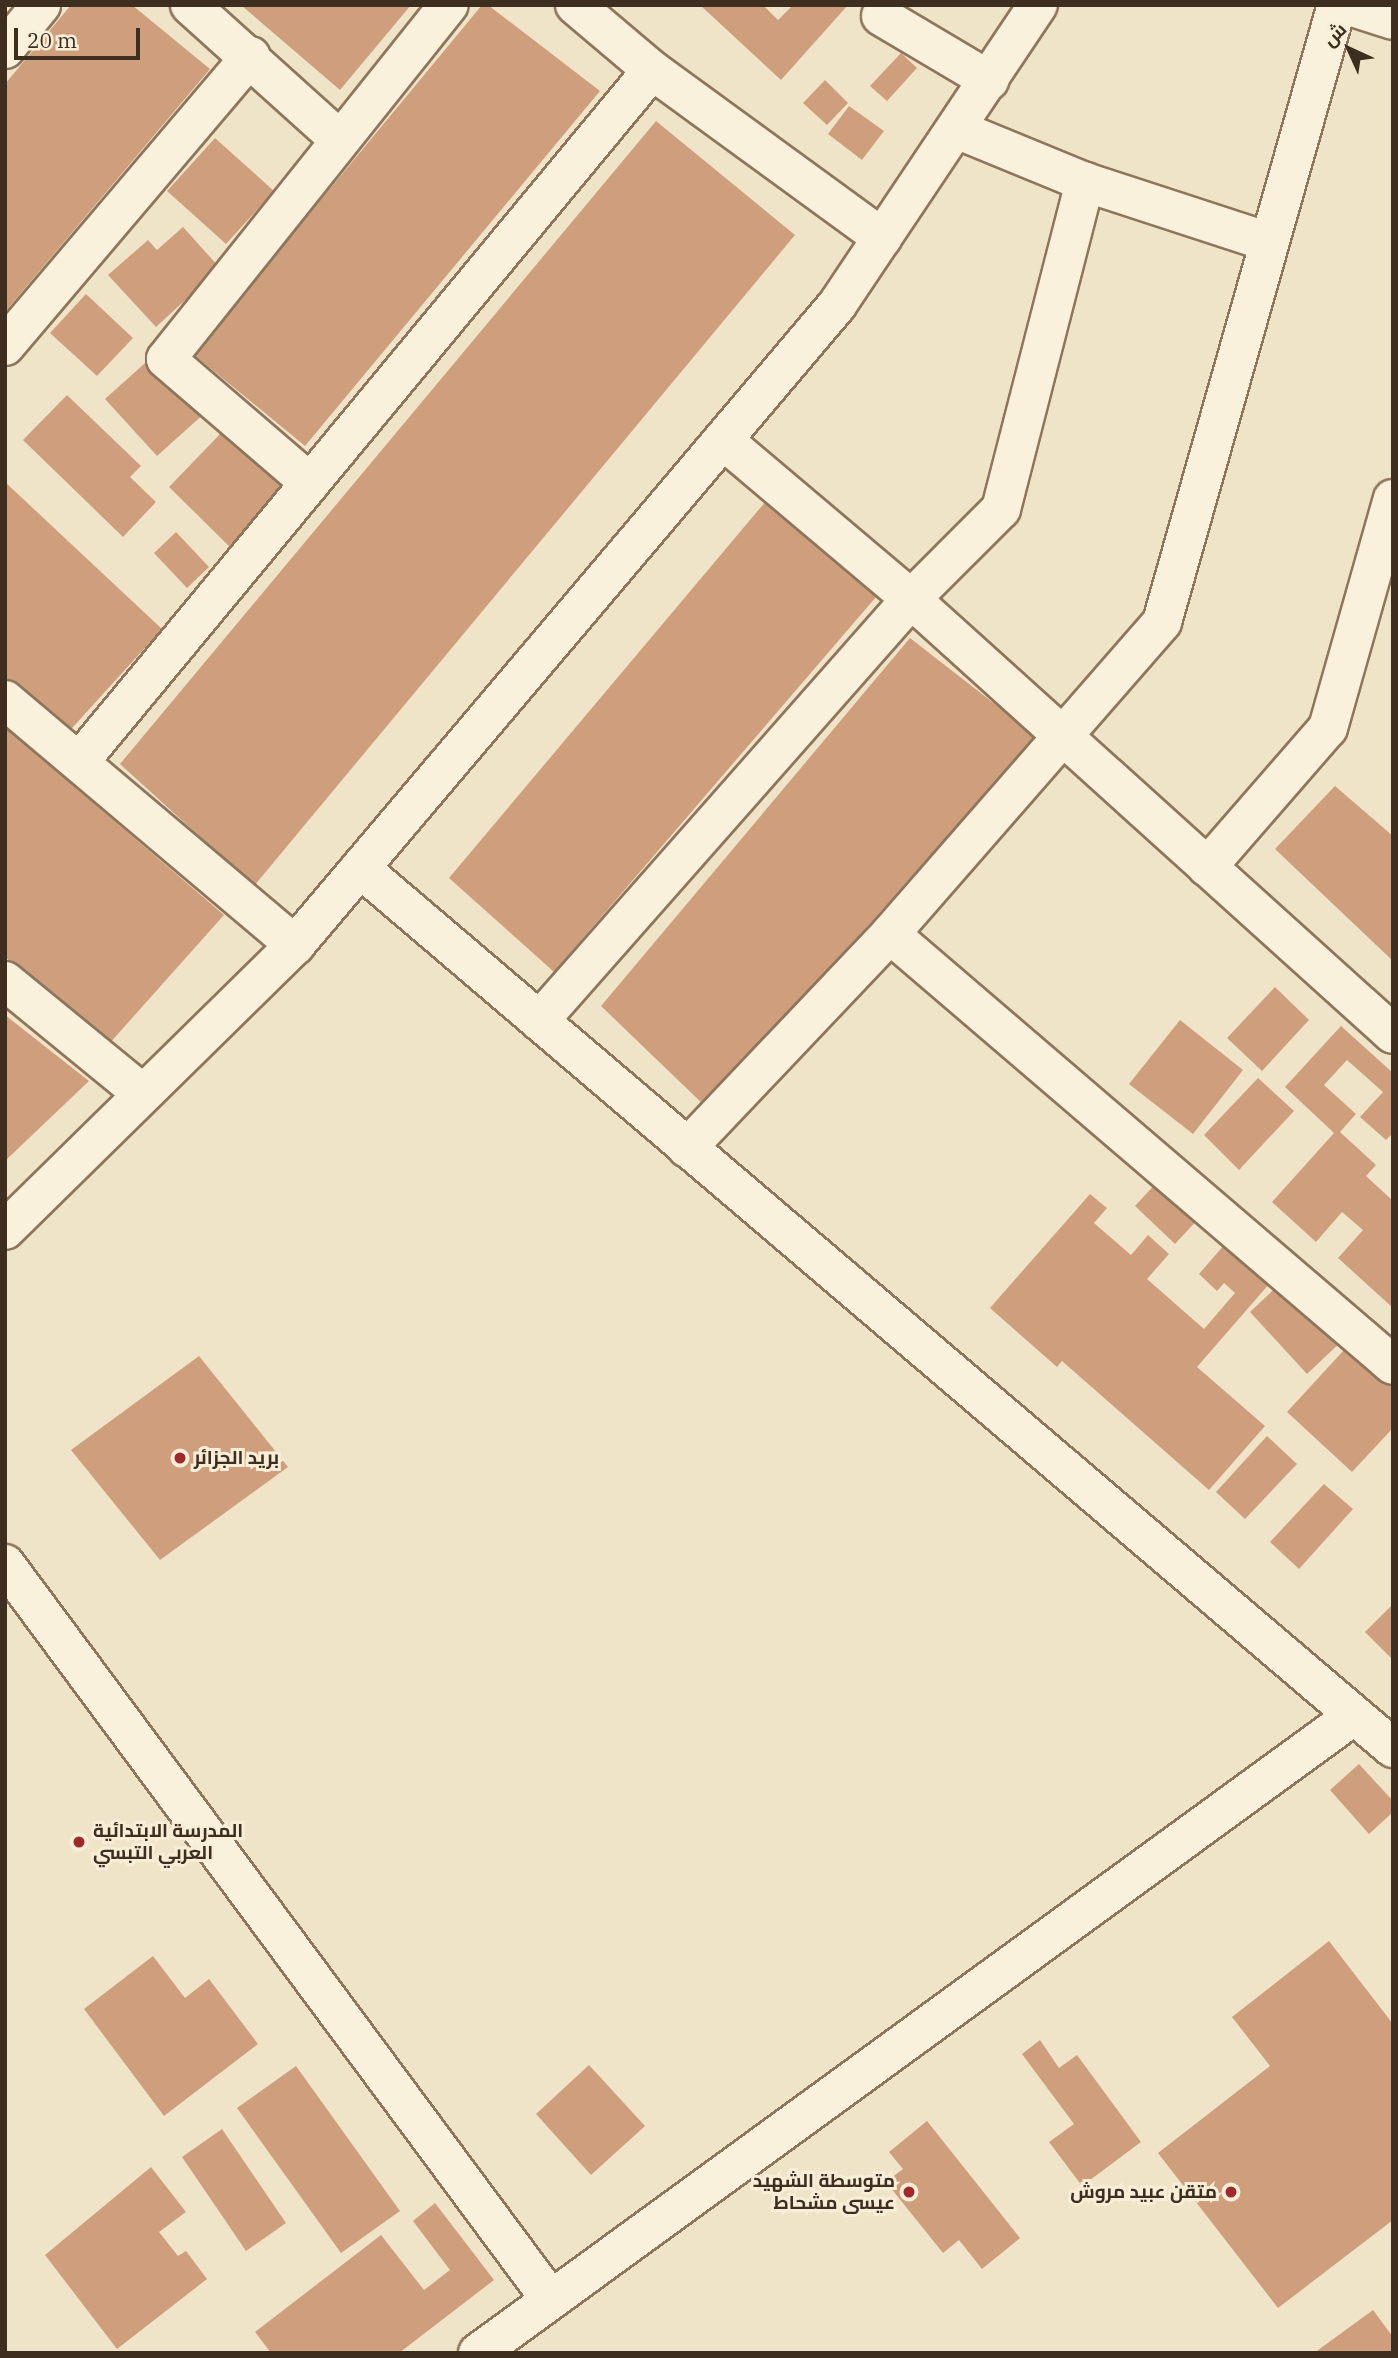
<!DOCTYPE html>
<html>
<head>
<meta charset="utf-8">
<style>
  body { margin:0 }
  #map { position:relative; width:1398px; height:2358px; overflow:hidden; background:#f0e4c8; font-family:"IBM Plex Serif",Cairo,serif }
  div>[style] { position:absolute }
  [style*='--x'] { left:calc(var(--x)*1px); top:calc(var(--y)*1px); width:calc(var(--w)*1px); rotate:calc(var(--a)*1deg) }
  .building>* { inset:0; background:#cf9f7d }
  .roads { filter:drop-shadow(2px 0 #8d765c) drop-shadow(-2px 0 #8d765c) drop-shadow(0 2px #8d765c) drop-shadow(0 -2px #8d765c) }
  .street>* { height:38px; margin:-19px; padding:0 19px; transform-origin:19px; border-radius:19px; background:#faf1dc }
  .secondary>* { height:38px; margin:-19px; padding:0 19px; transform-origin:19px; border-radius:19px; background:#faf1dc }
  .dots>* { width:19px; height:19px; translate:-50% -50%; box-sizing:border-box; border:4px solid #f7eed8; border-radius:50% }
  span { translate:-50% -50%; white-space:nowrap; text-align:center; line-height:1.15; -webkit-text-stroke:6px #f7eed8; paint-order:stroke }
  .poi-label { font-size:19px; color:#3d2e20; font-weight:700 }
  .left { translate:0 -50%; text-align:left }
  .right { translate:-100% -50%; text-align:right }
  .frame { position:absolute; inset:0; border:7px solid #3d2e20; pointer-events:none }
  .north { position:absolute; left:1314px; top:14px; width:70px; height:70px; -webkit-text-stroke:5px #f7eed8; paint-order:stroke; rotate:315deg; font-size:19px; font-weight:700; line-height:28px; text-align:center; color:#3d2e20 }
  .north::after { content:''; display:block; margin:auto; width:24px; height:32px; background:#3d2e20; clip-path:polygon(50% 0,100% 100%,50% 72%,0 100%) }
  .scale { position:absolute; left:14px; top:28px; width:126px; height:32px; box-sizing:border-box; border:4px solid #3d2e20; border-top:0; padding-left:9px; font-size:21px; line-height:24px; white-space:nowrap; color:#3d2e20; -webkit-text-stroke:5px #f7eed8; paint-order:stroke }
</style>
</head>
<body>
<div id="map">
  <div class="building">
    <div style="clip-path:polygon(71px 5px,132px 5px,210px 69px,5px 312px,5px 84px)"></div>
    <div style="clip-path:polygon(241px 5px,411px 5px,340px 90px)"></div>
    <div style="clip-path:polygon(482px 5px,488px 5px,600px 91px,305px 446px,193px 354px)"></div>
    <div style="clip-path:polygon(700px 5px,763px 5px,778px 20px,793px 5px,848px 5px,781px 80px)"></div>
    <div style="clip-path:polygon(901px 53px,917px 68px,887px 101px,870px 86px)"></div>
    <div style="clip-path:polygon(825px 80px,848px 103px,827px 125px,803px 103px)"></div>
    <div style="clip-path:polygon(849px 106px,884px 131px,862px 160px,828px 134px)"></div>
    <div style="clip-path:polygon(656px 121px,795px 235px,254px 886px,120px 764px)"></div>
    <div style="clip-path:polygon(215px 138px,274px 191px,226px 244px,167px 191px)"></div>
    <div style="clip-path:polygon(183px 227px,220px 268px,156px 327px,108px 275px,148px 240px,157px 250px)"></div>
    <div style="clip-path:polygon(86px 294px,133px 338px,97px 376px,50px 333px)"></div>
    <div style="clip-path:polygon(154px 355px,206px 412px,157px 456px,105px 399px)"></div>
    <div style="clip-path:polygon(67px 395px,141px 466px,130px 477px,156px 502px,123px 537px,23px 440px)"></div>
    <div style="clip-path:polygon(247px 406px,315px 472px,236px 553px,169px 487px)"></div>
    <div style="clip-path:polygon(5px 482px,162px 629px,64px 737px,5px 687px)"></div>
    <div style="clip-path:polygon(766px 501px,876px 597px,554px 972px,449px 878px)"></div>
    <div style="clip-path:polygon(176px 532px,209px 567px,187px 588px,154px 553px)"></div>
    <div style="clip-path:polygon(910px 638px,1036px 736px,707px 1108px,601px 1006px)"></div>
    <div style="clip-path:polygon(5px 727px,224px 915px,109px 1044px,5px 957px)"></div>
    <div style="clip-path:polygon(1335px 786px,1393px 836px,1393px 961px,1275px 849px)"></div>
    <div style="clip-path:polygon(1275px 987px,1309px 1020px,1262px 1071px,1227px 1038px)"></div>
    <div style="clip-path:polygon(5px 1015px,89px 1081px,5px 1161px)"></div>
    <div style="clip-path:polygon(1180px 1020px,1243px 1070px,1193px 1134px,1129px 1084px)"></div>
    <div style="clip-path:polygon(1341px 1026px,1393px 1073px,1393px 1133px,1386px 1140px,1360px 1117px,1383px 1092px,1347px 1060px,1324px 1085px,1356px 1114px,1340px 1132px,1376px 1165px,1366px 1176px,1393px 1201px,1393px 1308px,1338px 1258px,1363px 1230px,1342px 1212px,1316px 1242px,1272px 1202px,1334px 1133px,1285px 1087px)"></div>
    <div style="clip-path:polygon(1258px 1078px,1294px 1111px,1239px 1170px,1204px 1135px)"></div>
    <div style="clip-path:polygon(1173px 1165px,1213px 1203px,1175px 1244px,1135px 1206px)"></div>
    <div style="clip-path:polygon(1090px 1194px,1107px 1208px,1094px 1223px,1131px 1255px,1148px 1235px,1169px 1254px,1147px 1279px,1204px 1329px,1235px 1293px,1224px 1283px,1217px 1291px,1199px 1274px,1225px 1244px,1270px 1283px,1197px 1367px,1265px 1426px,1209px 1490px,1062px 1361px,1057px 1367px,990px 1308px)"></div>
    <div style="clip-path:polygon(1286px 1278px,1343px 1340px,1307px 1374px,1250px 1312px)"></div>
    <div style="clip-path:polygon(1355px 1338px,1393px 1372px,1393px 1428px,1352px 1472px,1287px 1412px)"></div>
    <div style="clip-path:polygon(199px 1356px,288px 1467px,160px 1560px,71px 1450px)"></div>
    <div style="clip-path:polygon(1267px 1436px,1297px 1464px,1245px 1519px,1216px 1492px)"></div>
    <div style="clip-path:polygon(1324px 1484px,1353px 1509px,1299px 1569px,1270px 1542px)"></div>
    <div style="clip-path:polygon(1393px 1604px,1393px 1660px,1365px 1632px)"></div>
    <div style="clip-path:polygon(1359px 1764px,1393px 1801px,1393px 1812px,1369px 1834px,1330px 1790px)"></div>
    <div style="clip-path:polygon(1329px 1941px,1393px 2024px,1393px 2220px,1278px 2308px,1158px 2153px,1270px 2066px,1232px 2017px)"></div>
    <div style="clip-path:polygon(153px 1956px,185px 1998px,209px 1979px,258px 2044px,164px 2116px,84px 2009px)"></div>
    <div style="clip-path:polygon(1040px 2040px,1059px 2068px,1077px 2055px,1141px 2142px,1082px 2186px,1049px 2142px,1074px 2124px,1022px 2054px)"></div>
    <div style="clip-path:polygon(589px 2065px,645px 2126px,591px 2175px,536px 2114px)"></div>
    <div style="clip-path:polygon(296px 2066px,400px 2211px,341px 2253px,237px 2108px)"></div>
    <div style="clip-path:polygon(927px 2121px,1020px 2238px,982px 2269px,959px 2240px,943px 2253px,886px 2182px,903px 2169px,889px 2152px)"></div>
    <div style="clip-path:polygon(222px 2129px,286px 2223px,246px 2251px,182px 2157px)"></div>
    <div style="clip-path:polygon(151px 2167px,186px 2212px,159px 2232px,178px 2256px,186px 2251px,207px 2279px,117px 2349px,45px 2255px)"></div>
    <div style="clip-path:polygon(435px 2203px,494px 2280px,399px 2353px,271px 2353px,255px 2332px,381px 2235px,424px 2290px,450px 2270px,413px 2221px)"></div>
    <div style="clip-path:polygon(1373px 2310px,1393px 2337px,1393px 2353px,1314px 2353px)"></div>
  </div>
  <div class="roads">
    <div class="street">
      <div style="--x:190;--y:5;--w:200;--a:42"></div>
      <div style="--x:1346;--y:5;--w:49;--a:17.7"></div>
      <div style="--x:881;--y:16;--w:126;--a:30.7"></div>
      <div style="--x:5;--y:49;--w:57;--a:-50.7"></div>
      <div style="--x:956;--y:129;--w:139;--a:22.3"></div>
      <div style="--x:1085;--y:182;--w:194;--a:18.1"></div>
      <div style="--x:5;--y:346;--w:380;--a:-49.7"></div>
      <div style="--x:723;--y:440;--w:246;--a:40.2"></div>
      <div style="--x:911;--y:599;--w:649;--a:42.07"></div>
      <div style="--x:310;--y:483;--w:190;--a:-139.3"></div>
      <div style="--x:166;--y:359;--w:453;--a:-51.4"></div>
      <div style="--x:5;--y:700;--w:380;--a:40.2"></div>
      <div style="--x:79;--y:762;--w:898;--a:-50.37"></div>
      <div style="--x:1207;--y:867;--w:184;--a:-49"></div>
      <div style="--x:1328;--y:728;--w:238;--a:-74.2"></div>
      <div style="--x:890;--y:934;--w:662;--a:40.59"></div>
      <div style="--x:5;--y:981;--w:178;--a:39.3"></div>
      <div style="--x:539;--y:1021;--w:563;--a:-48.6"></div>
      <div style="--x:911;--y:599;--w:127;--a:-45"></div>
      <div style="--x:1001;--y:509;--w:338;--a:-75.6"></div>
      <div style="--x:687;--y:1148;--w:295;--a:-46.5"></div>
      <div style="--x:890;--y:934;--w:414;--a:-48.9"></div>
      <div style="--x:1162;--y:622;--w:641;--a:-74.17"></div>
      <div style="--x:5;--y:1564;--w:916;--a:53.43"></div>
    </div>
    <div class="secondary">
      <div style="--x:575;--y:5;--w:101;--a:40.2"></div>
      <div style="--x:652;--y:70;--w:285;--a:36.1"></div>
      <div style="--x:360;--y:868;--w:1357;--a:40.43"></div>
      <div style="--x:5;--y:1230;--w:407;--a:-44.5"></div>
      <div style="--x:295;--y:945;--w:839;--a:-49.74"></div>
      <div style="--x:837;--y:305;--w:361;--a:-56.2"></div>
      <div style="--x:478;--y:2353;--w:1082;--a:-36.05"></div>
    </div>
  </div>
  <div class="dots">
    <div style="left:180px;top:1458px;background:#9e2a2b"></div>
    <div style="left:79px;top:1842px;background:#9e2a2b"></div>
    <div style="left:909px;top:2192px;background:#9e2a2b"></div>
    <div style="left:1231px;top:2192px;background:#9e2a2b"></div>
  </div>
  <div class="poi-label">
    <span class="left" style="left:194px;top:1458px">بريد الجزائر</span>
    <span class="left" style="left:93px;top:1842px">المدرسة الابتدائية<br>العربي التبسي</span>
    <span class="right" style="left:895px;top:2192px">متوسطة الشهيد<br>عيسى مشحاط</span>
    <span class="right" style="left:1217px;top:2192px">متقن عبيد مروش</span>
  </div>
  <div class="frame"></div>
  <div class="north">ش</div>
  <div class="scale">20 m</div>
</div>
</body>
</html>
